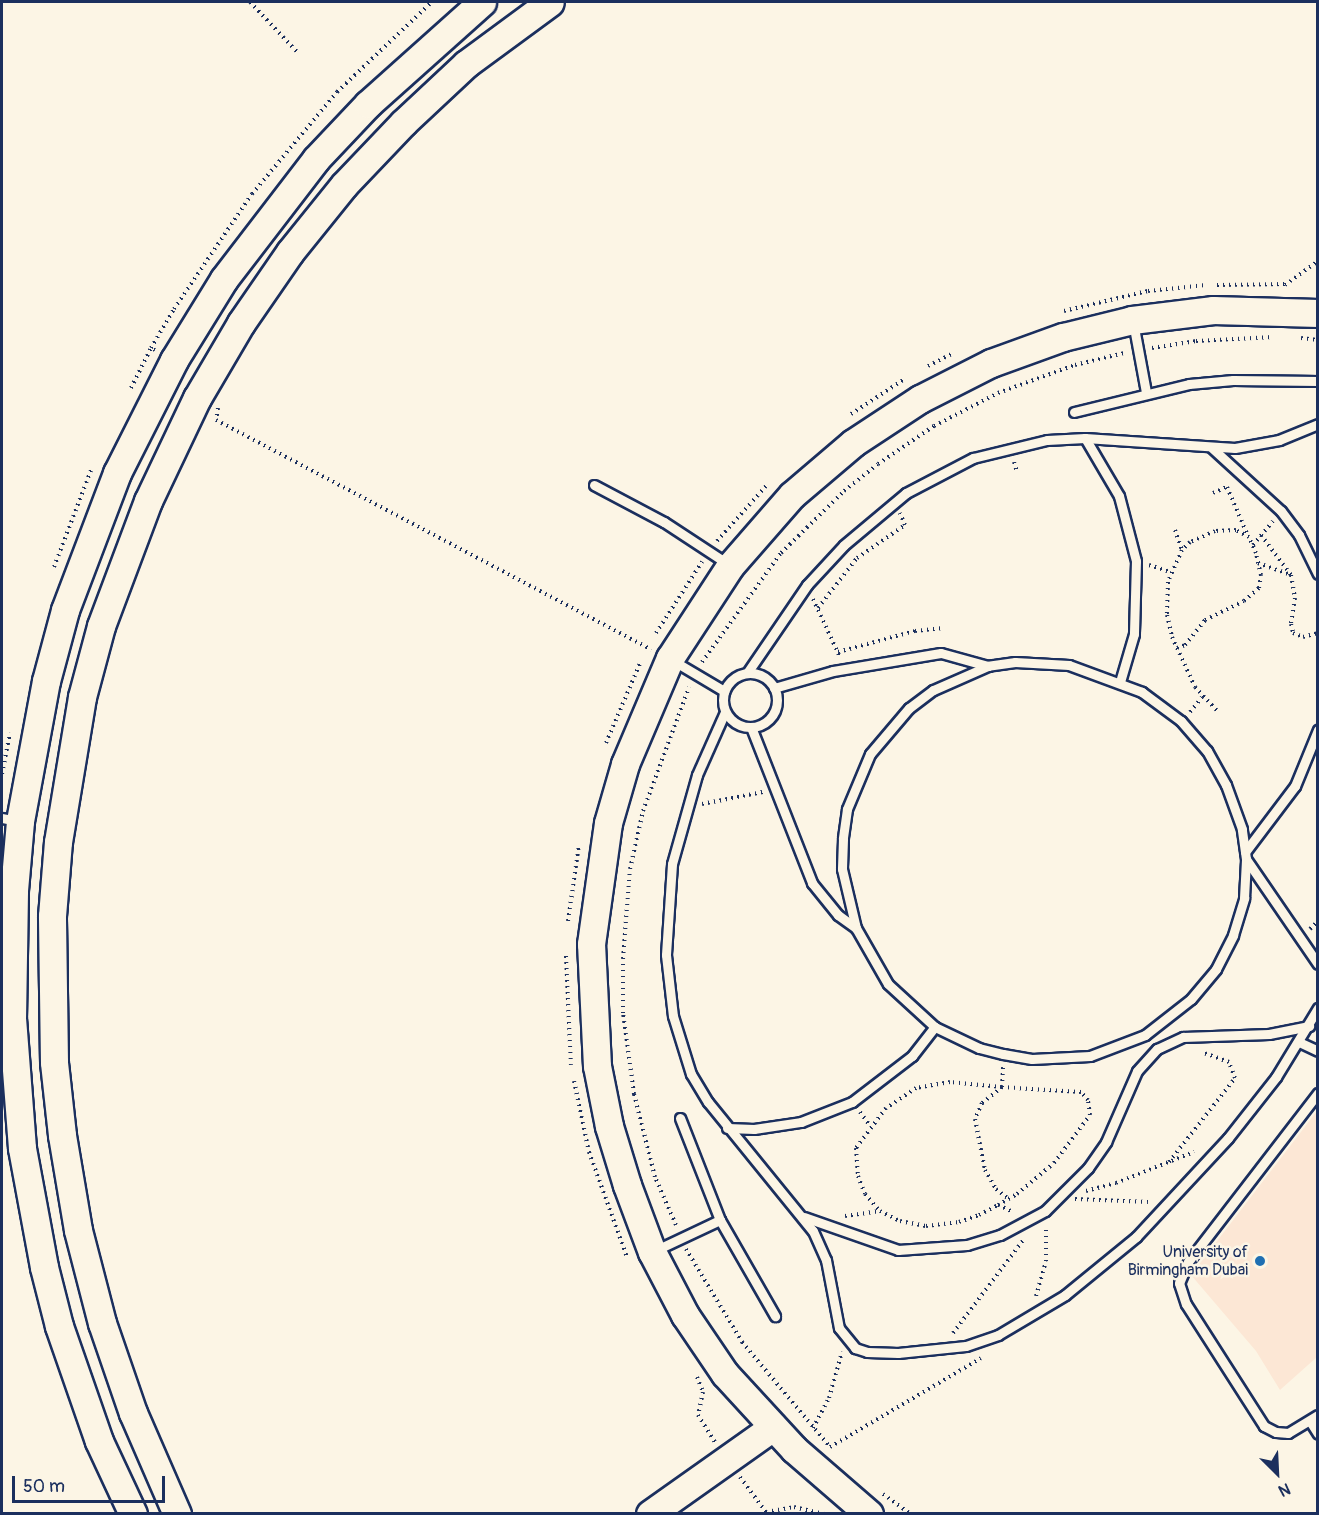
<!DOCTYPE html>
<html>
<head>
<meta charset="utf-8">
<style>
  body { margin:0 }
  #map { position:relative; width:1319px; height:1515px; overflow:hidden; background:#fcf5e5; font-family:Pangolin,sans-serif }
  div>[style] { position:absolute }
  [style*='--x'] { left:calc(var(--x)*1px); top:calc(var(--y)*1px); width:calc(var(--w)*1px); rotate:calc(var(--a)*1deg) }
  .built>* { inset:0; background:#fce7d5 }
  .path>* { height:4px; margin-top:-2px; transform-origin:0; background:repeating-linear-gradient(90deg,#1b2f5e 0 1.5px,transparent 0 6px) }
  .roads { filter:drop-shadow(2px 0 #1b2f5e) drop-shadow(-2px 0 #1b2f5e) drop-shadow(0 2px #1b2f5e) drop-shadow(0 -2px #1b2f5e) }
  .lane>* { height:9px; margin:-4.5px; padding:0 4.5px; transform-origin:4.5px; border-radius:4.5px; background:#fcf5e5 }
  .lane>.ring { margin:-4.5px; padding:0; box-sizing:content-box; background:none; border:9px solid #fcf5e5; border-radius:50% }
  .secondary>* { height:27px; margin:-13.5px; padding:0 13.5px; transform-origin:13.5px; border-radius:13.5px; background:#fcf5e5 }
  .dots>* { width:16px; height:16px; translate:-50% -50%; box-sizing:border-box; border:3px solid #fcf5e5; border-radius:50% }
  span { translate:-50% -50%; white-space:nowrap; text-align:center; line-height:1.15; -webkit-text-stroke:5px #fcf5e5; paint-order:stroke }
  .poi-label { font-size:16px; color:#1b2f5e }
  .right { translate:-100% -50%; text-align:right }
  .frame { position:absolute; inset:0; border:3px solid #1b2f5e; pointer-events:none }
  .north { position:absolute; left:1247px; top:1443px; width:60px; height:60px; -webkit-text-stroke:4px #fcf5e5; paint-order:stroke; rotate:156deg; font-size:16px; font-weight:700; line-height:24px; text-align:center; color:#1b2f5e }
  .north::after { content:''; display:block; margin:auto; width:21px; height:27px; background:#1b2f5e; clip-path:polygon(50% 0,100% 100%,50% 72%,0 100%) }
  .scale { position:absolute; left:12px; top:1476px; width:153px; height:27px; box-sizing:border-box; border:3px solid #1b2f5e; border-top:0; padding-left:8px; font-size:18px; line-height:21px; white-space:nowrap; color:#1b2f5e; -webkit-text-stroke:4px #fcf5e5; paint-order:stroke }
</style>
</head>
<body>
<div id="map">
  <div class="built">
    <div style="clip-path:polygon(1317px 1111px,1317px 1357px,1280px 1390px,1256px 1351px,1191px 1275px)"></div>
  </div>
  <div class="path">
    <div style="--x:250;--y:2;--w:70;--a:46.7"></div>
    <div style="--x:1217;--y:285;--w:68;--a:-0.8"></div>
    <div style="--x:1285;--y:285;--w:41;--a:-36"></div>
    <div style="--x:1064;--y:311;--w:86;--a:-13.4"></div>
    <div style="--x:1148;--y:291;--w:58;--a:-5.9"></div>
    <div style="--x:1301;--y:338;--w:17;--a:7"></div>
    <div style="--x:1152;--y:348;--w:45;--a:-9"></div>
    <div style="--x:1196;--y:341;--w:77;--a:-3"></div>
    <div style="--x:155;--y:350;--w:4;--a:-153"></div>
    <div style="--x:151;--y:348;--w:45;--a:-59.5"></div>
    <div style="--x:174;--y:309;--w:139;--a:-55.9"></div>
    <div style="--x:252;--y:194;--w:133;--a:-50.2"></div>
    <div style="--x:337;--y:92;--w:131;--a:-43.5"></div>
    <div style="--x:928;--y:366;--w:28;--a:-27"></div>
    <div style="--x:131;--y:388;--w:45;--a:-63.4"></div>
    <div style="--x:218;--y:408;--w:12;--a:99"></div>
    <div style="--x:216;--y:420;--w:492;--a:27.8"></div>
    <div style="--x:851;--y:414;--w:62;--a:-33.2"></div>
    <div style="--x:1014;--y:462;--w:10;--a:73"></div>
    <div style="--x:1227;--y:487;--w:53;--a:66.8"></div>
    <div style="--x:1213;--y:493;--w:17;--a:-24"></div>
    <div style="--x:1175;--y:530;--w:21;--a:71"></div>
    <div style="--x:1261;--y:535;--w:50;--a:53.1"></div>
    <div style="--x:1291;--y:575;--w:23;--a:80"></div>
    <div style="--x:1295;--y:598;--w:26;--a:99"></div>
    <div style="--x:1291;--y:624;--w:9;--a:77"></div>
    <div style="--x:1293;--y:633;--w:11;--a:22"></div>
    <div style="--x:1303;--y:637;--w:16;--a:-15"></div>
    <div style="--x:717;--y:541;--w:74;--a:-48.3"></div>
    <div style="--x:1253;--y:545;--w:31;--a:-50"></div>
    <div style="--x:1258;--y:563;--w:35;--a:20"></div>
    <div style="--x:1149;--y:565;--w:23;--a:18"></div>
    <div style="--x:54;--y:567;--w:104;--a:-69.1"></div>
    <div style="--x:813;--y:599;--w:62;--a:65.1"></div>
    <div style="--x:818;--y:608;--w:63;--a:-52"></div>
    <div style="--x:857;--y:558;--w:58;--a:-34.5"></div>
    <div style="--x:905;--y:525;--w:13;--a:-113"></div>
    <div style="--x:656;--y:633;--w:85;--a:-57.1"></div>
    <div style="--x:1177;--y:648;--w:9;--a:-21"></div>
    <div style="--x:1185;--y:645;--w:32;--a:-51"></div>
    <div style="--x:1205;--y:620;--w:43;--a:-26"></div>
    <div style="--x:1244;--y:601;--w:20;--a:-41"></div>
    <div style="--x:1259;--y:588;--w:13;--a:-81"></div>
    <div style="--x:1261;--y:575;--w:23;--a:-103"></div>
    <div style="--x:1256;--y:553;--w:17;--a:-114"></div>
    <div style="--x:1249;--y:537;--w:15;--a:-152"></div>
    <div style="--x:1236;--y:530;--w:21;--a:177"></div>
    <div style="--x:1215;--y:531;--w:27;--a:156"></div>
    <div style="--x:1190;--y:542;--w:11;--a:135"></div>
    <div style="--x:1182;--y:550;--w:35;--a:114"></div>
    <div style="--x:1168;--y:582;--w:33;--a:92"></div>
    <div style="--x:1167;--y:615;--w:23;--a:77"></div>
    <div style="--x:1172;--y:637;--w:55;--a:65.3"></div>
    <div style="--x:1195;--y:687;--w:34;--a:47"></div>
    <div style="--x:838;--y:652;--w:80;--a:-15.3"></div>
    <div style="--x:915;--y:631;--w:28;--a:-6"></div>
    <div style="--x:702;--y:662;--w:135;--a:-54.1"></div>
    <div style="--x:781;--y:553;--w:88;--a:-44.5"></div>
    <div style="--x:844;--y:491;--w:43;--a:-38.5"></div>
    <div style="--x:878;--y:464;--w:68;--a:-34.2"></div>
    <div style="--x:934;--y:426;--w:72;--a:-27.3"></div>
    <div style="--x:998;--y:393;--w:82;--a:-20"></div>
    <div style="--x:1075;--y:365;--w:50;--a:-13.8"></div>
    <div style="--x:1190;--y:712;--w:19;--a:-51"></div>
    <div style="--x:606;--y:743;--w:89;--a:-66.9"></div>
    <div style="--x:2;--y:774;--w:42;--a:-79"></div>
    <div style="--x:702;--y:804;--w:62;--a:-11.1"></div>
    <div style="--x:568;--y:921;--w:77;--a:-81.8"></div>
    <div style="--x:1310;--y:929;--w:11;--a:-45"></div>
    <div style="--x:566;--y:956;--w:109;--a:87.4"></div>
    <div style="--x:574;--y:1081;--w:73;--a:78.1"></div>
    <div style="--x:589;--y:1152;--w:112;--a:70.1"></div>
    <div style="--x:1002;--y:1087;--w:52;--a:-174.5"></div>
    <div style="--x:950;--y:1082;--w:35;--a:170"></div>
    <div style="--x:916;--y:1088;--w:36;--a:146"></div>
    <div style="--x:886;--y:1108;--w:50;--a:126.9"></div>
    <div style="--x:856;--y:1148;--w:28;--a:86"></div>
    <div style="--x:858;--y:1176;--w:19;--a:69"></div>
    <div style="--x:865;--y:1194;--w:23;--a:49"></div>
    <div style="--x:880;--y:1211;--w:22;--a:27"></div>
    <div style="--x:900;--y:1221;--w:26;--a:11"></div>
    <div style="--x:926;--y:1226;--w:33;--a:-7"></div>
    <div style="--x:959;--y:1222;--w:21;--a:-19"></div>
    <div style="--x:979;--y:1215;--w:21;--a:-28"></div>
    <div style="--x:998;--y:1205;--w:22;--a:-30"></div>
    <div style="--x:1017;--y:1194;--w:48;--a:-40"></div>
    <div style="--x:1054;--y:1163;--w:60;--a:-53.1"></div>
    <div style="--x:1090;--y:1115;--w:15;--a:-98"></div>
    <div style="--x:1088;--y:1100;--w:11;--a:-131"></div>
    <div style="--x:1081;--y:1092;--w:79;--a:-176.4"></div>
    <div style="--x:1002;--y:1087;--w:26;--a:141"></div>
    <div style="--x:982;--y:1103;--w:17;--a:114"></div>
    <div style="--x:975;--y:1119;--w:52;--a:78.9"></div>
    <div style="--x:985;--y:1170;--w:22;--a:60"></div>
    <div style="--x:996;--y:1189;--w:16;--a:38"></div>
    <div style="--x:1002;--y:1087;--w:20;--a:-87"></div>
    <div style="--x:860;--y:1112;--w:17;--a:54"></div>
    <div style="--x:1169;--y:1162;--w:107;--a:-51.8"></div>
    <div style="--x:1235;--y:1078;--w:17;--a:-111"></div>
    <div style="--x:1229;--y:1062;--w:29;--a:-160"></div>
    <div style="--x:1086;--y:1191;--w:31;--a:-15"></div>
    <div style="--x:1116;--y:1183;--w:84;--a:-21.7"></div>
    <div style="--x:1075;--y:1199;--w:73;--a:2.4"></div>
    <div style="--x:998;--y:1205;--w:17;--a:25"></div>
    <div style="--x:845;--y:1216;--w:34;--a:-8"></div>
    <div style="--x:676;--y:1225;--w:52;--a:-113.6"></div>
    <div style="--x:655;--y:1177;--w:86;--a:-104.2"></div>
    <div style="--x:634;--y:1094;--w:82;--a:-97.7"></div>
    <div style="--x:623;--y:1013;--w:54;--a:-90"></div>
    <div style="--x:623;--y:959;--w:90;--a:-85.6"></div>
    <div style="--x:630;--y:869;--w:59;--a:-77.4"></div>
    <div style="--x:643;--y:811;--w:132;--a:-69.6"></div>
    <div style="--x:686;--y:1249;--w:109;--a:58.9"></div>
    <div style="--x:742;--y:1342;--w:137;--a:50"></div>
    <div style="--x:830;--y:1447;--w:175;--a:-30.5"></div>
    <div style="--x:1036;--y:1296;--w:36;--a:-74"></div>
    <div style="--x:1046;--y:1261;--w:34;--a:-90"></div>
    <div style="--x:953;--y:1333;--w:118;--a:-52.9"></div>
    <div style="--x:697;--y:1377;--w:16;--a:68"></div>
    <div style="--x:703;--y:1392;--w:24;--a:102"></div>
    <div style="--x:698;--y:1415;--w:32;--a:58"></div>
    <div style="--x:813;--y:1428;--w:34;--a:-62"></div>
    <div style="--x:829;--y:1398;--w:48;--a:-74.2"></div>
    <div style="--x:740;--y:1477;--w:44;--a:53.4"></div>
    <div style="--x:766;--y:1512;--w:28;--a:-10"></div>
    <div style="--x:794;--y:1507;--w:31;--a:13"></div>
    <div style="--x:883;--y:1494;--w:34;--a:36"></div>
  </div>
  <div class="roads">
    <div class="lane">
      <div style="--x:1133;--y:322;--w:71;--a:79.5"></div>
      <div style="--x:1074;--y:412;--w:118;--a:-13.7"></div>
      <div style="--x:1189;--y:384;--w:44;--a:-5.2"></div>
      <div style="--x:1233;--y:380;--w:85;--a:0.7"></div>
      <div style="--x:1085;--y:438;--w:67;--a:59.6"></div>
      <div style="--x:1119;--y:496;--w:67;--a:75.3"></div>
      <div style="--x:1136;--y:561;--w:73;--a:91.6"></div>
      <div style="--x:1134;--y:634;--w:50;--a:106.3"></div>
      <div style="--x:1212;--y:448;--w:93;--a:42.4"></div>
      <div style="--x:1281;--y:511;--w:30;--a:53"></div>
      <div style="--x:1299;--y:535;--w:43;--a:64"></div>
      <div style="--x:594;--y:485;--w:79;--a:27.9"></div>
      <div style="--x:664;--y:522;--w:77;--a:33.3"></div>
      <div style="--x:672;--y:660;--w:61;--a:30.8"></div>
      <div style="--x:747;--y:673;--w:107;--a:-55.7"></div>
      <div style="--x:807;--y:585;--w:54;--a:-47.2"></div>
      <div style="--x:844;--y:545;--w:81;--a:-40"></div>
      <div style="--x:906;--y:493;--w:76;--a:-27.6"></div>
      <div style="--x:973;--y:458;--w:76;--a:-13.7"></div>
      <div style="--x:1047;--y:440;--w:38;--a:-3"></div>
      <div style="--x:1085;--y:438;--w:150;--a:3.8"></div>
      <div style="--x:1235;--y:448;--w:45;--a:-10.3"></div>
      <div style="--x:1279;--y:440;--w:42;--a:-22.3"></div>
      <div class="ring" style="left:723px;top:673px;width:45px;height:45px"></div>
      <div style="--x:774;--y:688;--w:61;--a:-16.1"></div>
      <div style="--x:833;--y:671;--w:109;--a:-9.5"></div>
      <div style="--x:941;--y:653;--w:49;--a:15.5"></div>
      <div style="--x:725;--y:712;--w:69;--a:114"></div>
      <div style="--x:697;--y:775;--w:92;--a:105.7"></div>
      <div style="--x:672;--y:864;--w:91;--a:93.8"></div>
      <div style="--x:666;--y:955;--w:61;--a:83.5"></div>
      <div style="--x:673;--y:1016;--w:61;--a:72.8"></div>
      <div style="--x:691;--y:1074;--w:33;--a:59"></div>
      <div style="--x:708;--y:1102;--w:166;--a:50.9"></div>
      <div style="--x:813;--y:1231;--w:32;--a:66"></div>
      <div style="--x:826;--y:1260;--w:69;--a:79.2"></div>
      <div style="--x:839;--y:1328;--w:26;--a:51"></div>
      <div style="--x:855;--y:1348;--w:13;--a:18"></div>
      <div style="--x:867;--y:1352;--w:31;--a:2"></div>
      <div style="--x:898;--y:1353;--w:68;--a:-5.9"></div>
      <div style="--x:966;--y:1346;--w:34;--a:-19"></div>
      <div style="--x:998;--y:1335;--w:78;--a:-30.8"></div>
      <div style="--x:1065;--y:1295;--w:92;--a:-39.2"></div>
      <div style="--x:1136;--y:1237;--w:135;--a:-47.1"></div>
      <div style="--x:1228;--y:1138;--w:78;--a:-51.8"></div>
      <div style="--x:1276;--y:1077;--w:81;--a:-58.7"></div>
      <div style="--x:751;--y:727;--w:168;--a:68.6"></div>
      <div style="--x:812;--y:883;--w:41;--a:50.9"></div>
      <div style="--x:838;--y:915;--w:22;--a:36"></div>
      <div style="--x:856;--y:928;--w:64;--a:60.3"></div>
      <div style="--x:888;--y:984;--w:64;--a:42.5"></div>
      <div style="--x:935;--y:1027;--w:49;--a:25.5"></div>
      <div style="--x:979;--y:1048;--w:25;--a:14"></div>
      <div style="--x:1003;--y:1054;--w:29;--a:10"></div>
      <div style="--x:1032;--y:1059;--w:58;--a:-3"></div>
      <div style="--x:1090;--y:1056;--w:59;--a:-20.9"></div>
      <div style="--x:1145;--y:1035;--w:58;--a:-38"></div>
      <div style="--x:1191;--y:999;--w:39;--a:-50"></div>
      <div style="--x:1216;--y:969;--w:38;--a:-63"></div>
      <div style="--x:1233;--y:935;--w:39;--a:-73"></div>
      <div style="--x:1244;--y:898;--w:39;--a:-87"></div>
      <div style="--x:1246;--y:859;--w:30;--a:-98"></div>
      <div style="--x:1242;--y:829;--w:47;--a:-110"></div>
      <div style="--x:1226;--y:785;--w:39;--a:-119"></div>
      <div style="--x:1207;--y:751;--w:40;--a:-131"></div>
      <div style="--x:1181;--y:721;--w:49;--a:-143.4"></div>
      <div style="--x:1142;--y:692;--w:78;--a:-159.7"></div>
      <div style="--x:1069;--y:665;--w:54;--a:-176.8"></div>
      <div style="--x:1015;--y:662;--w:27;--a:172"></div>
      <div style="--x:988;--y:666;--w:60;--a:156.4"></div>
      <div style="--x:933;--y:690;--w:30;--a:143"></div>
      <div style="--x:909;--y:708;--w:60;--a:130.3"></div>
      <div style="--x:870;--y:754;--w:60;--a:112.7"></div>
      <div style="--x:847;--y:809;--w:30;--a:98"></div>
      <div style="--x:843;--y:839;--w:30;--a:92"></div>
      <div style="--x:842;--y:869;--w:61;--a:76.7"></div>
      <div style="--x:2;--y:818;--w:16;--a:11"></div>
      <div style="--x:1245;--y:852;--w:83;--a:-52.9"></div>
      <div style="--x:1295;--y:786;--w:61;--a:-67.7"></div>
      <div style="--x:1246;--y:859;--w:127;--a:55.6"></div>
      <div style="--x:1299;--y:1042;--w:21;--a:25"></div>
      <div style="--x:1318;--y:1093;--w:213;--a:127.6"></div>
      <div style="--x:1188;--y:1262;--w:23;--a:113"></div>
      <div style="--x:1179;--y:1283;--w:22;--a:72"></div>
      <div style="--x:1186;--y:1304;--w:145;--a:57.4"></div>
      <div style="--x:1264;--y:1426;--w:13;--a:27"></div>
      <div style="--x:1276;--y:1432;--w:12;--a:5"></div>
      <div style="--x:1288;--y:1433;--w:35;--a:-31"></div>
      <div style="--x:680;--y:1118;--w:110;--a:68.6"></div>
      <div style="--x:720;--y:1220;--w:111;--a:60.2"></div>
      <div style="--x:727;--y:1128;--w:27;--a:2"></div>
      <div style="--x:754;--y:1129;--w:48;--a:-8.5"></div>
      <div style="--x:801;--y:1122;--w:55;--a:-21.4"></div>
      <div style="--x:852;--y:1102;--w:76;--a:-37.5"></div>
      <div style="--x:912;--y:1056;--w:37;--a:-52"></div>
      <div style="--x:804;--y:1217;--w:100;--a:19.3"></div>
      <div style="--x:898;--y:1250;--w:69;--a:-4.1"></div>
      <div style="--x:967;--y:1245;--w:34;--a:-17"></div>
      <div style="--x:1000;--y:1235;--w:51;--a:-28.1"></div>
      <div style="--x:1045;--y:1211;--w:61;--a:-45"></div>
      <div style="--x:1088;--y:1168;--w:32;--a:-55"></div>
      <div style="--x:1106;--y:1142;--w:77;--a:-66.4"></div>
      <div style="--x:1137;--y:1071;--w:30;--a:-48"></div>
      <div style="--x:1157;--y:1049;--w:29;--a:-25"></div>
      <div style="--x:1183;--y:1037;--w:86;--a:-2"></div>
      <div style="--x:1269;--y:1034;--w:41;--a:-11.3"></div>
      <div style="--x:654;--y:1251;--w:73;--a:-25.2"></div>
      <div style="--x:1310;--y:1421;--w:15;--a:58"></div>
    </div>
    <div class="secondary">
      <div style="--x:133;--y:1514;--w:81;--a:-115"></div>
      <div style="--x:99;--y:1441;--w:122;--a:-109.2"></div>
      <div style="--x:59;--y:1326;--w:61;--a:-104.3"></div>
      <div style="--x:44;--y:1267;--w:121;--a:-100.5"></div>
      <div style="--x:22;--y:1148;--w:129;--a:-94.4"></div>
      <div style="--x:12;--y:1019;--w:129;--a:-89.1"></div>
      <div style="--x:14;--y:890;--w:69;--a:-85"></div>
      <div style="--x:20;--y:821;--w:142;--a:-79.5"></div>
      <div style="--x:46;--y:681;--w:73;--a:-75"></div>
      <div style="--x:65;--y:610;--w:147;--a:-69.2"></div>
      <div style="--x:117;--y:473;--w:127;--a:-63.2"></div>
      <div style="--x:174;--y:360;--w:95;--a:-58.3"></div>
      <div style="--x:224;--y:279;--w:151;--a:-52.5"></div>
      <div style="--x:316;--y:159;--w:76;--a:-46.6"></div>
      <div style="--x:368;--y:104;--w:153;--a:-41.8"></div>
      <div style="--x:177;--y:1514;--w:110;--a:-113.5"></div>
      <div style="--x:133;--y:1413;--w:95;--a:-109"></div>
      <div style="--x:102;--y:1323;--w:96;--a:-104.5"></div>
      <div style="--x:78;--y:1230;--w:96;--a:-99.6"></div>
      <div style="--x:62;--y:1135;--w:73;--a:-96.3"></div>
      <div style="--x:54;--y:1062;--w:146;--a:-90.8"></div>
      <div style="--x:52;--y:916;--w:74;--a:-85.4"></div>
      <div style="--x:58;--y:842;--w:147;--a:-80.6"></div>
      <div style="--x:82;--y:697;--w:73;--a:-75"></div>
      <div style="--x:101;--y:626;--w:134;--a:-69.4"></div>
      <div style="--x:148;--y:501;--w:114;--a:-64.6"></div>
      <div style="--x:197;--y:398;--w:87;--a:-59.6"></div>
      <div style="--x:241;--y:323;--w:86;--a:-55.4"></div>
      <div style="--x:290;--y:252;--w:86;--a:-51.1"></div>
      <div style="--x:344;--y:185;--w:86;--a:-46.4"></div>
      <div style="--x:403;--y:123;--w:86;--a:-43.1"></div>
      <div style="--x:466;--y:64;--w:104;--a:-36.4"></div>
      <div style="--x:650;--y:1514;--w:151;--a:-35.3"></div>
      <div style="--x:869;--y:1514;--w:99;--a:-139.1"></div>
      <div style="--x:794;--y:1449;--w:102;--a:-132.6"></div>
      <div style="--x:725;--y:1374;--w:71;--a:-124.1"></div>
      <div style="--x:685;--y:1315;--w:71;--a:-117.6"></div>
      <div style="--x:652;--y:1252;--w:72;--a:-110.5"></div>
      <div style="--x:627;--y:1185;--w:62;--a:-107"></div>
      <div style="--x:609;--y:1126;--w:61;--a:-101.3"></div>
      <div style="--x:597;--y:1066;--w:122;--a:-92.8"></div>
      <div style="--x:591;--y:944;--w:122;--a:-82"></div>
      <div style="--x:608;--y:823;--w:61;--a:-73.9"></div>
      <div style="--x:625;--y:764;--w:115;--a:-67"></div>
      <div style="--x:670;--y:658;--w:110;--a:-56.9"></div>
      <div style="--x:730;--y:566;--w:94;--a:-48.9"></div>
      <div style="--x:792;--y:495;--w:80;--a:-40.4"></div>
      <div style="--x:853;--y:443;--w:80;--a:-33.3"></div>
      <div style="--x:920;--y:399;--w:80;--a:-26.9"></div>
      <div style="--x:991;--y:363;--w:77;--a:-19.9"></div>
      <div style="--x:1063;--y:337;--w:71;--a:-13.8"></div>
      <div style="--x:1132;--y:320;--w:82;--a:-7"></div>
      <div style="--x:1213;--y:310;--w:105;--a:1.6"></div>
    </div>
  </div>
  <div class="dots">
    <div style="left:1260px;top:1261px;background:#1f6fb2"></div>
  </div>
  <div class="poi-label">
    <span class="right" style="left:1248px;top:1261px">University of<br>Birmingham Dubai</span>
  </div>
  <div class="frame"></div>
  <div class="north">N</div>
  <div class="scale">50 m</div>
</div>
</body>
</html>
